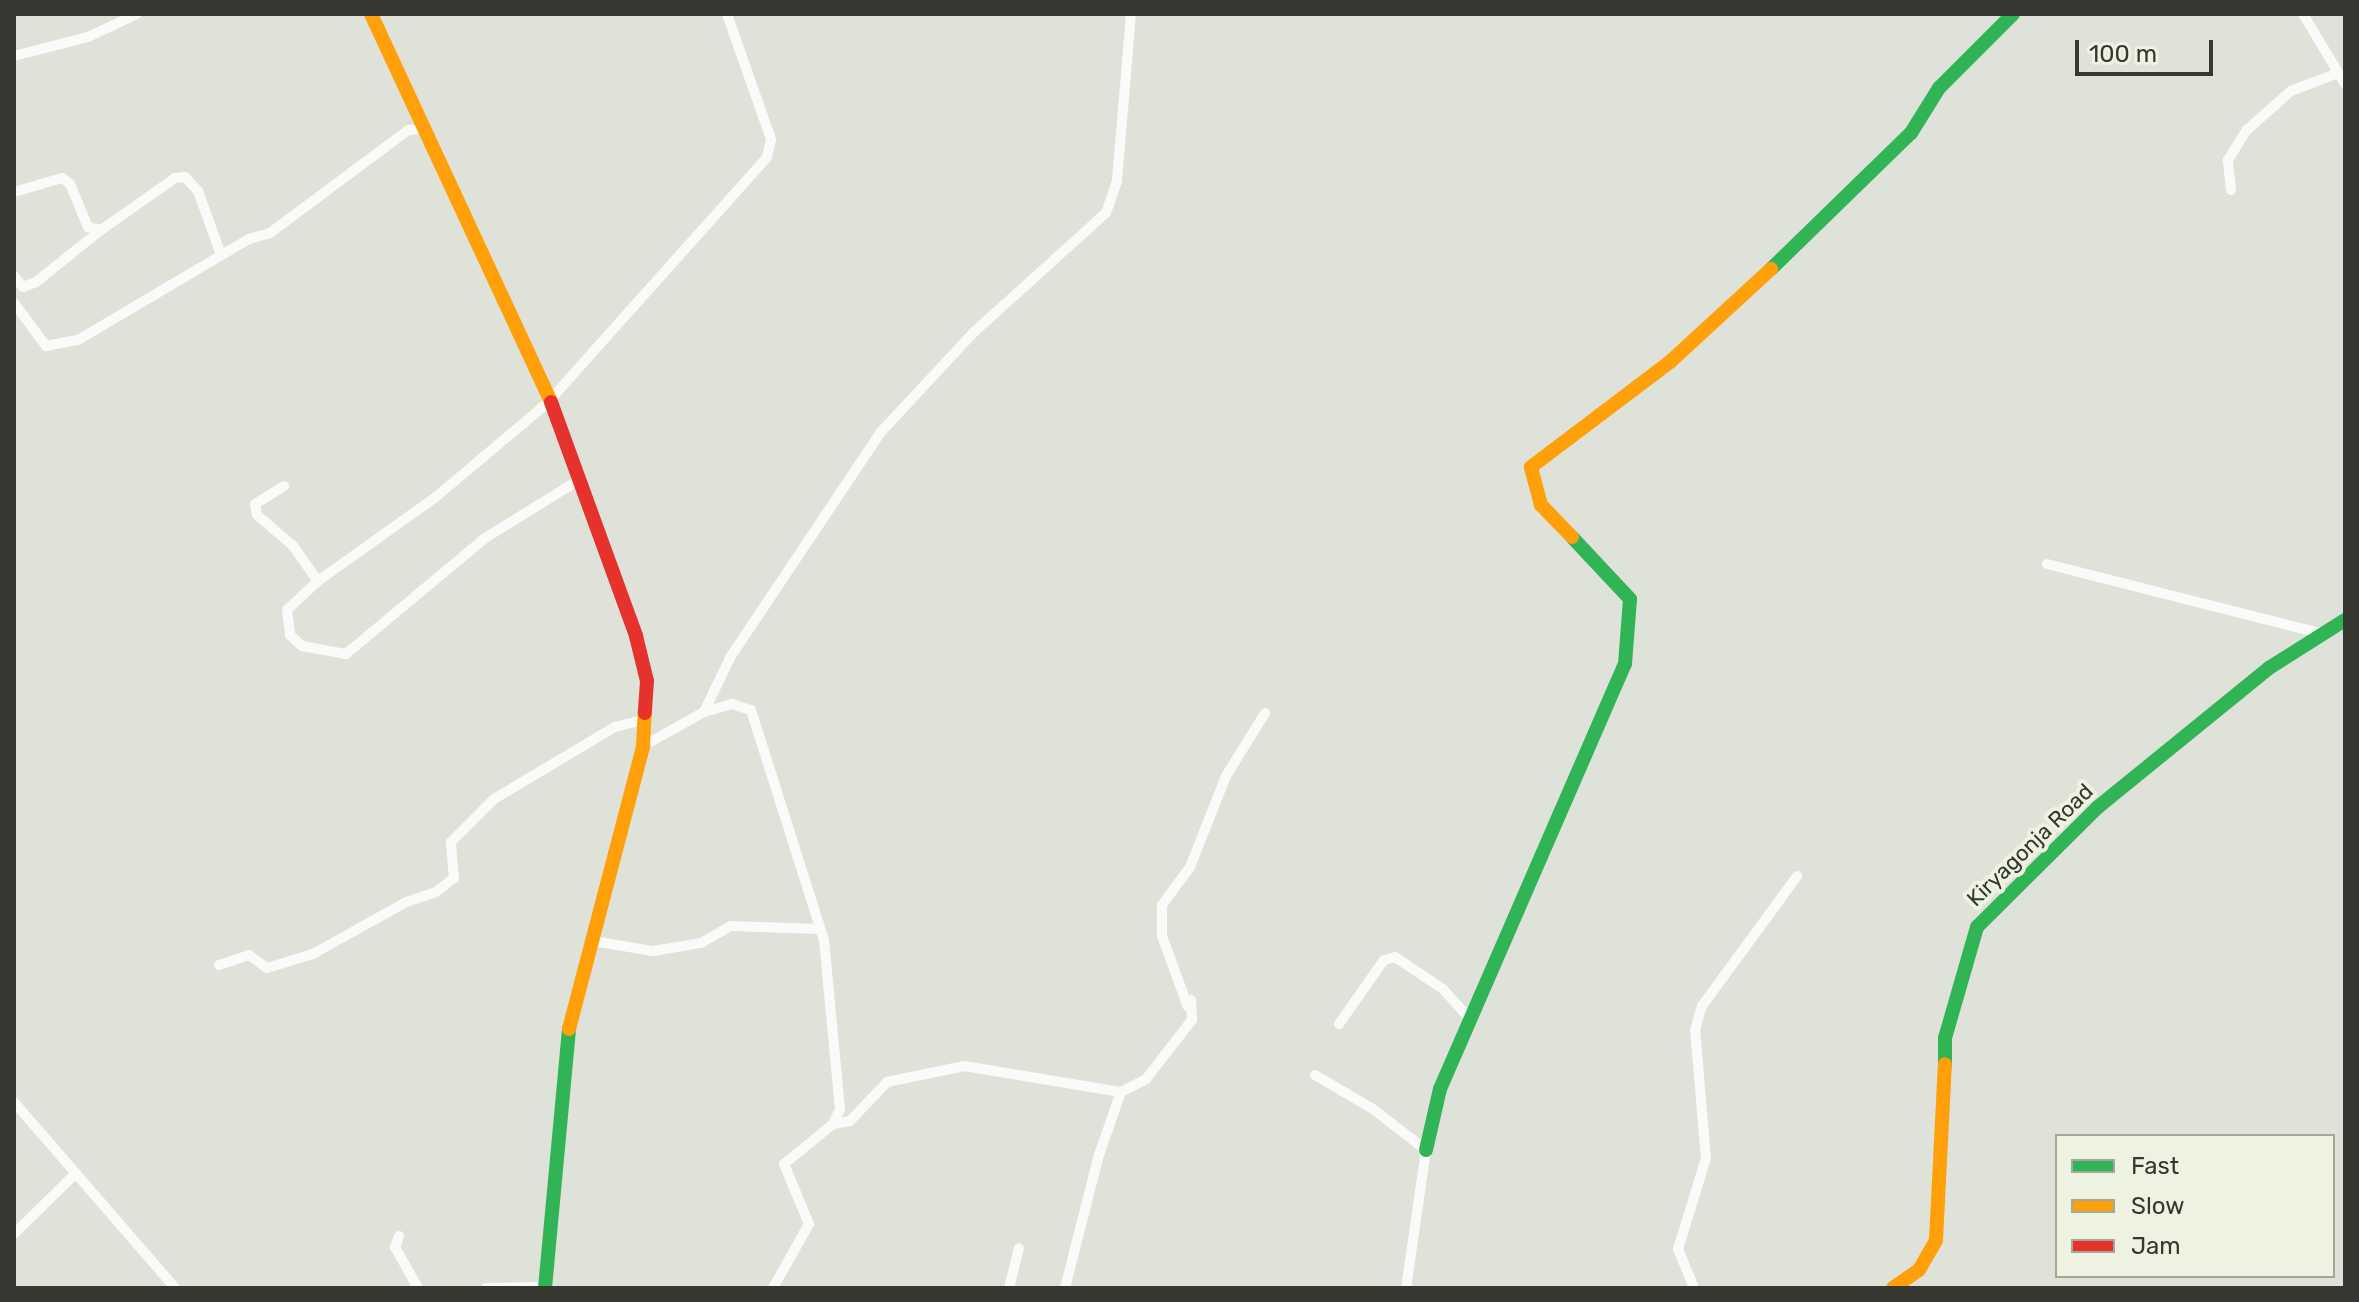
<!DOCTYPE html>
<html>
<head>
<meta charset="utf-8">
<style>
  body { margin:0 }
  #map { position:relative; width:2359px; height:1302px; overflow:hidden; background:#dfe2d8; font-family:Rubik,sans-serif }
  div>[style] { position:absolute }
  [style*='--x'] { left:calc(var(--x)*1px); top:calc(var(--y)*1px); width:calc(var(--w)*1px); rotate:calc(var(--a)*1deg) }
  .street>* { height:10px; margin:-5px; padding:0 5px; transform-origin:5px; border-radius:5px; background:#fafbf9 }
  .fast>* { height:14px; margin:-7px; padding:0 7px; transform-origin:7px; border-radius:7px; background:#30b455 }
  .slow>* { height:14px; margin:-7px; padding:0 7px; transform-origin:7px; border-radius:7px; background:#ff9f0a }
  .jam>* { height:14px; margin:-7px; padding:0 7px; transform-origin:7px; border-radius:7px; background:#e5322d }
  span { translate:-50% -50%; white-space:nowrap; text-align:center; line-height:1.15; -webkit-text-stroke:8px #eef3e1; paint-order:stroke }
  .street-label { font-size:22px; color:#353730 }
  .frame { position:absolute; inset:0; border:16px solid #353730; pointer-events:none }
  .legend { position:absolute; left:2055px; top:1134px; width:280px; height:144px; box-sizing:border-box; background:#eef3e1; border:2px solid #a4a89a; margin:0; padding:10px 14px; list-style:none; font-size:24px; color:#353730 }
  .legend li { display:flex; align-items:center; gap:16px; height:40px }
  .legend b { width:40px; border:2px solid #a4a89a }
  .scale { position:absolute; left:2075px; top:40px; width:138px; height:36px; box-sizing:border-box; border:4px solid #353730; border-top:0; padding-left:10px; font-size:24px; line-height:28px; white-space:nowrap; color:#353730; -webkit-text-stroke:6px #eef3e1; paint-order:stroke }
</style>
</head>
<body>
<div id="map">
  <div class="street">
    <div style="--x:2303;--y:14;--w:82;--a:59"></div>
    <div style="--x:14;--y:56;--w:76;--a:-14.4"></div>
    <div style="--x:88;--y:37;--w:54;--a:-25.1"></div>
    <div style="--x:2231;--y:190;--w:30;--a:-96"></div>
    <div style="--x:2228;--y:160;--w:36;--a:-58"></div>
    <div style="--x:2247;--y:130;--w:59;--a:-41.6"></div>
    <div style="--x:2291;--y:91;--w:50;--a:-21"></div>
    <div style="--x:14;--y:192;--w:50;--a:-16.3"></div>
    <div style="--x:62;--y:178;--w:10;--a:37"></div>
    <div style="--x:70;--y:184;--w:47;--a:67.3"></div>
    <div style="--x:88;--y:227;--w:13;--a:13"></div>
    <div style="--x:101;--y:230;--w:90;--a:-35.1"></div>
    <div style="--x:175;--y:178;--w:10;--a:-6"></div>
    <div style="--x:185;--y:177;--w:19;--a:47"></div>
    <div style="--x:198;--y:191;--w:68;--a:70.2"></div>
    <div style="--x:14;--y:276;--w:14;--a:51"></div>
    <div style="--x:23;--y:287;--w:14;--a:-21"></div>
    <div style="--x:36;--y:282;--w:83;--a:-38.7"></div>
    <div style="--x:14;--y:303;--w:54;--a:53.3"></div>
    <div style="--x:46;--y:346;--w:33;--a:-11"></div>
    <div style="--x:78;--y:340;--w:199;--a:-30.6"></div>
    <div style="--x:249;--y:239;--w:22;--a:-16"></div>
    <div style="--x:270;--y:233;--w:172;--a:-36.7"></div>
    <div style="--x:408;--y:130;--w:13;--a:-4"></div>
    <div style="--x:550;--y:400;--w:326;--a:-48.2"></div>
    <div style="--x:767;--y:157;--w:18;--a:-77"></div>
    <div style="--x:771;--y:139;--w:133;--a:-109.4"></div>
    <div style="--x:284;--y:486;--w:34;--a:148"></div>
    <div style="--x:255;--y:504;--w:11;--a:80"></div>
    <div style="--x:257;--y:515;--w:48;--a:40.7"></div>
    <div style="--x:293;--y:546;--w:43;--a:54.5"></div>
    <div style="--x:318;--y:581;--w:146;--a:-35.5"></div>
    <div style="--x:437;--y:496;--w:148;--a:-40.1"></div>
    <div style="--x:2047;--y:564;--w:282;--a:14.2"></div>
    <div style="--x:318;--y:581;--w:42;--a:136.9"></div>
    <div style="--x:287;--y:610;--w:25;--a:83"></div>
    <div style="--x:290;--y:635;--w:16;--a:43"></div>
    <div style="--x:302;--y:646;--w:45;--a:10.3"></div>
    <div style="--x:346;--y:654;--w:181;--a:-39.8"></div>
    <div style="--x:485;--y:538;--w:110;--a:-31.7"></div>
    <div style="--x:704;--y:712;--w:62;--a:-64.3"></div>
    <div style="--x:731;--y:656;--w:270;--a:-56.2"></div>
    <div style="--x:881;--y:432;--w:135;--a:-47.1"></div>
    <div style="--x:973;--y:333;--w:179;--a:-42.1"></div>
    <div style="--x:1106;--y:213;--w:34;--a:-71"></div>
    <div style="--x:1117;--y:181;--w:168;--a:-85.2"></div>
    <div style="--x:643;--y:746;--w:70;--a:-29.1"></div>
    <div style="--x:704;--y:712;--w:29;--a:-16"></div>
    <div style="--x:732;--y:704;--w:20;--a:18"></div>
    <div style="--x:751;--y:710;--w:241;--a:72.4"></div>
    <div style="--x:824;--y:940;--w:170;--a:84.6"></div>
    <div style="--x:840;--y:1109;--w:17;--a:115"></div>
    <div style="--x:833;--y:1124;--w:63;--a:140.8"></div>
    <div style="--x:784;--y:1164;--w:65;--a:67.4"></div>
    <div style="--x:809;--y:1224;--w:73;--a:119.4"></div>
    <div style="--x:593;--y:941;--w:61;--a:9.5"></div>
    <div style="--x:653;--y:951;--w:49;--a:-9.5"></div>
    <div style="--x:701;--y:943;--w:34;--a:-30"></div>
    <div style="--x:731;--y:926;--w:87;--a:2"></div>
    <div style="--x:219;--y:965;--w:32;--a:-18"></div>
    <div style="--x:249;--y:955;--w:22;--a:36"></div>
    <div style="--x:267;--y:968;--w:48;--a:-16.9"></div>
    <div style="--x:313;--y:954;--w:107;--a:-29.2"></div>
    <div style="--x:406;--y:902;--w:32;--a:-18"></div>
    <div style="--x:436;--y:892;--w:23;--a:-38"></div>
    <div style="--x:454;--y:878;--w:36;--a:-95"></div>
    <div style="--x:451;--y:842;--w:61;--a:-45"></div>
    <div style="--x:494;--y:799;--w:141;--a:-30.8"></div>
    <div style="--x:615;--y:727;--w:32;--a:-14"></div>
    <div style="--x:1188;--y:1007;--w:76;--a:-110.1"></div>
    <div style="--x:1162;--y:936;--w:31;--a:-90"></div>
    <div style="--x:1162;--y:905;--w:47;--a:-53.6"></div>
    <div style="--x:1190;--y:867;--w:98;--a:-68.4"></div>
    <div style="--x:1226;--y:776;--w:74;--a:-58.2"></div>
    <div style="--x:1339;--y:1024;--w:78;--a:-54.9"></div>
    <div style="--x:1384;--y:960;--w:11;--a:-15"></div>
    <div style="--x:1395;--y:957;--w:58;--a:33.7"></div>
    <div style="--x:1443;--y:989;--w:40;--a:48"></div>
    <div style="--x:1315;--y:1075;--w:67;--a:30.4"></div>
    <div style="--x:1373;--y:1109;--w:67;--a:37.7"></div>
    <div style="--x:1426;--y:1150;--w:139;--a:98.2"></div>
    <div style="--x:14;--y:1102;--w:246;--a:49.1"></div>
    <div style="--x:833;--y:1124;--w:17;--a:-10"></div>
    <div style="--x:850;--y:1121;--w:54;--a:-46.5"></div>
    <div style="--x:887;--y:1082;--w:79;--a:-11.7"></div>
    <div style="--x:964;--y:1066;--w:159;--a:9.4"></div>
    <div style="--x:1121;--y:1092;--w:28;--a:-27"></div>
    <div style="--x:1146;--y:1079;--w:75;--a:-52.1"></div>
    <div style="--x:1192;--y:1020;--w:20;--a:-93"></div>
    <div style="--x:14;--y:1234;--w:87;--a:-44.5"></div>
    <div style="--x:399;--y:1236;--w:12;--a:110"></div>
    <div style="--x:395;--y:1247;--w:47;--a:60.7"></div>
    <div style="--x:486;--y:1288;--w:59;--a:-1"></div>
    <div style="--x:1009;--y:1288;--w:41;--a:-76"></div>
    <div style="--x:1065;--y:1288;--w:137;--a:-75.7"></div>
    <div style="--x:1099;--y:1155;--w:67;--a:-70.8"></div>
    <div style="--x:1694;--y:1288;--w:42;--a:-112.3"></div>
    <div style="--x:1678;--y:1249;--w:95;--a:-72.9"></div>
    <div style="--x:1706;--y:1158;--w:128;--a:-94.9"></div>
    <div style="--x:1695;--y:1030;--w:25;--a:-74"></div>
    <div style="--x:1702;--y:1006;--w:161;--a:-53.8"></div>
  </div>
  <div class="fast">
    <div style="--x:1771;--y:269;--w:195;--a:-44.2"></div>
    <div style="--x:1911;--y:133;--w:53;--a:-58.1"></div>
    <div style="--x:1939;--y:88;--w:105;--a:-45"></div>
    <div style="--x:1945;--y:1064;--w:26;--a:-90"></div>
    <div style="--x:1945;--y:1038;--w:116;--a:-73.9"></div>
    <div style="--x:1977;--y:927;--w:170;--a:-44.8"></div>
    <div style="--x:2098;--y:807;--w:220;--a:-39.1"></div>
    <div style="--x:2269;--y:668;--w:90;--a:-32.3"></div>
    <div style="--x:1426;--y:1150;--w:63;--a:-77.1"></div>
    <div style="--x:1440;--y:1089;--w:464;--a:-66.5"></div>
    <div style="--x:1625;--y:664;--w:65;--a:-85.6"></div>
    <div style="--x:1630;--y:599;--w:85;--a:-133.1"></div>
    <div style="--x:545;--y:1288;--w:260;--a:-84.7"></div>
  </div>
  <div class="slow">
    <div style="--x:371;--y:14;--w:428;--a:65.1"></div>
    <div style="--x:1572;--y:537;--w:45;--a:-134.1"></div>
    <div style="--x:1541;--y:505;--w:39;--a:-105"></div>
    <div style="--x:1531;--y:467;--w:176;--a:-37.1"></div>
    <div style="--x:1671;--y:361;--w:136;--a:-42.6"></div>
    <div style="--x:569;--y:1029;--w:293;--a:-75.3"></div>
    <div style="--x:643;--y:746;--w:33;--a:-87"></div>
    <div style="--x:1893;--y:1288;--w:32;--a:-35"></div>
    <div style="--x:1919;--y:1270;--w:34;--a:-60"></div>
    <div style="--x:1936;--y:1240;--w:176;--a:-87.1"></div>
  </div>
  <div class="jam">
    <div style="--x:551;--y:402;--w:249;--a:70"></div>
    <div style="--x:636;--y:636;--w:46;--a:76.3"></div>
    <div style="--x:647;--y:681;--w:32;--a:94"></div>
  </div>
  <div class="street-label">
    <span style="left:2030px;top:845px;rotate:-44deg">Kiryagonja Road</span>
  </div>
  <div class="frame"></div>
  <ul class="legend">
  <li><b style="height:10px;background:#30b455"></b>Fast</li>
  <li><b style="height:10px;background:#ff9f0a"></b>Slow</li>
  <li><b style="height:10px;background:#e5322d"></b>Jam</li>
  </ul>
  <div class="scale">100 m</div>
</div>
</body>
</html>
